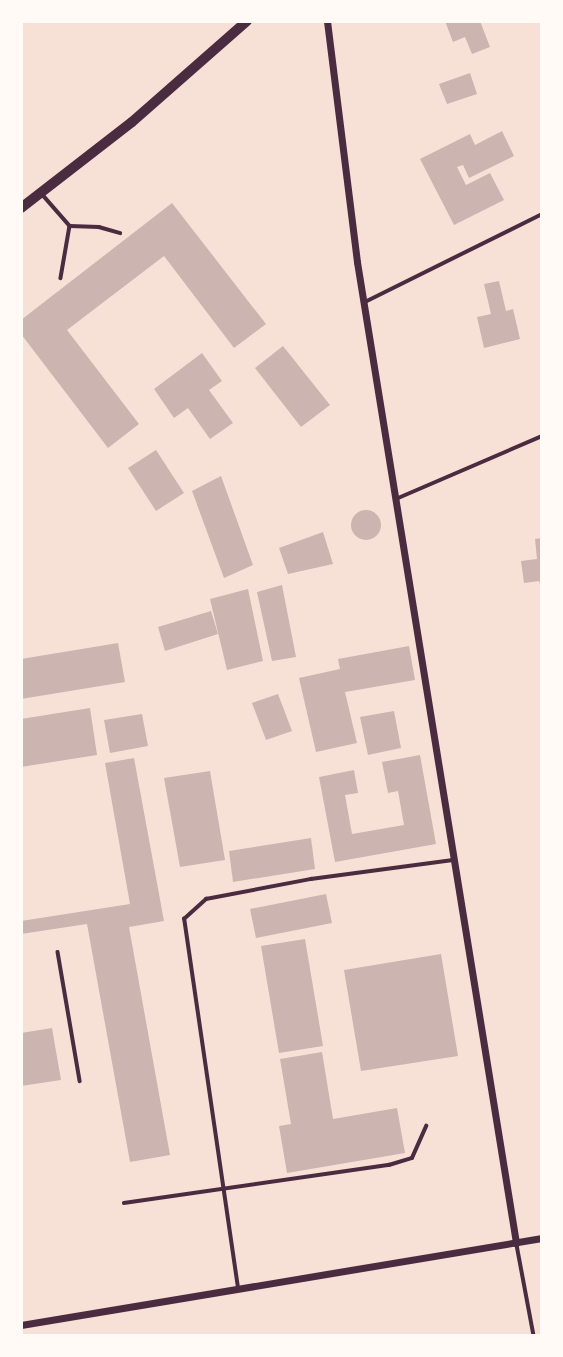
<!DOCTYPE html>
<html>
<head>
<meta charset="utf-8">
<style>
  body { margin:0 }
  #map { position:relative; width:563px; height:1357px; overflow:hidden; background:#f7e1d7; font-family:"Nunito Sans",sans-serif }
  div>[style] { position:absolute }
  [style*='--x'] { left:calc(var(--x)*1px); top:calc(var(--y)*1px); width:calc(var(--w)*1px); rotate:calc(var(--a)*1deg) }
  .building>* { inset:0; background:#ccb4b1 }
  .round { border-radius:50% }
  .service>* { height:3.5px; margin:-1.75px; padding:0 1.75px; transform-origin:1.75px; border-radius:1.75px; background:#4a2c40 }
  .minor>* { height:7px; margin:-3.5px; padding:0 3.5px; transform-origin:3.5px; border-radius:3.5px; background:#4a2c40 }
  .secondary>* { height:10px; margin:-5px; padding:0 5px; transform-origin:5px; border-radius:5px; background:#4a2c40 }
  span { translate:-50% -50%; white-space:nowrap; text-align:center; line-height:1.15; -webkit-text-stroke:5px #fffaf5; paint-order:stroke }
  .frame { position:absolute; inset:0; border:23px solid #fffaf5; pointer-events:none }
</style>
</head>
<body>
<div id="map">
  <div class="building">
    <div style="clip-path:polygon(445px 21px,480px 21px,490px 47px,472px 54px,465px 37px,453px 42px)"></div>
    <div style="clip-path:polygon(470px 73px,477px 94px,447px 104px,439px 84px)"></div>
    <div style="clip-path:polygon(502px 131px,514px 156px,469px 178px,463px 165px,457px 167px,466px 185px,490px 173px,504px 200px,454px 225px,420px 159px,470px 134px,475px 145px)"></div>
    <div style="clip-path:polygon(172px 203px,266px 324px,234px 348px,164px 256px,67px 330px,139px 424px,108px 448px,21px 334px,21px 320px)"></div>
    <div style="clip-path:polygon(499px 281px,506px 311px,513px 309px,520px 339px,484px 348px,477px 317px,491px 314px,484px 284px)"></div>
    <div style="clip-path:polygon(283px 346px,330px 405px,301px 427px,255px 368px)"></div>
    <div style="clip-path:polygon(202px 353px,222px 381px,209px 390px,233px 423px,210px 439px,188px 408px,174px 418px,154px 389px)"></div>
    <div style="clip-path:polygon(156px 450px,184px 493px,156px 511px,128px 468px)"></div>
    <div style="clip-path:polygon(221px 476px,253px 565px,224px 578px,192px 491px)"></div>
    <div class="round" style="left:351px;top:510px;width:30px;height:30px"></div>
    <div style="clip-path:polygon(323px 532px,333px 564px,288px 574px,279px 548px)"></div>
    <div style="clip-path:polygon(542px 538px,542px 587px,541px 588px,539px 581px,524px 583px,521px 561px,537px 559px,535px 539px)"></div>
    <div style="clip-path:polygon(282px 585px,296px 657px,272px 661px,257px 592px)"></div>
    <div style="clip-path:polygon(248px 589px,263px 661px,227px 670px,210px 599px)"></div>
    <div style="clip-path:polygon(211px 611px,218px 634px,165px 651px,158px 627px)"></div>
    <div style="clip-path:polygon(118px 643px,125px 682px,21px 699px,21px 659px)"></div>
    <div style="clip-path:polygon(409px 646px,415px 680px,345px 692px,357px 743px,316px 752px,299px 678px,340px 669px,338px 659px)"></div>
    <div style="clip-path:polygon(278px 694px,292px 731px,266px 740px,252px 703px)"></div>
    <div style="clip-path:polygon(90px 708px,97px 755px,21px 767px,21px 719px)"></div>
    <div style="clip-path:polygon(394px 711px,401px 748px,368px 755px,360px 717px)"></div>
    <div style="clip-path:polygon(142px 714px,148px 746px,110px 753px,104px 720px)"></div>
    <div style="clip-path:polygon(420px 755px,436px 844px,335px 862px,319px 777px,354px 770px,358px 793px,345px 795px,352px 834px,404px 825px,398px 791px,388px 793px,382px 762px)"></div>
    <div style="clip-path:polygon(134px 758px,164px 921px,129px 927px,170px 1155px,130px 1162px,87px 924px,21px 934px,21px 921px,130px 904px,105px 763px)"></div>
    <div style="clip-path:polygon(210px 771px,225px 860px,180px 867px,164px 778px)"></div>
    <div style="clip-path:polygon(311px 838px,315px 869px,233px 882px,229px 851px)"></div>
    <div style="clip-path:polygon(326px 894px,332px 923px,256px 938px,250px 909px)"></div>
    <div style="clip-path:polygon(305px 939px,323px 1046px,279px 1053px,261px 946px)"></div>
    <div style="clip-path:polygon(441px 954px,458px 1056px,361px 1071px,344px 970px)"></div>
    <div style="clip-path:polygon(52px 1028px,61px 1080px,21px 1086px,21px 1033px)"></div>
    <div style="clip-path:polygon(322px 1052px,333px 1119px,397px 1108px,405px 1153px,287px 1173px,279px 1126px,291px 1124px,280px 1059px)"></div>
  </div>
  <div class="service">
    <div style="--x:42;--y:194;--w:43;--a:48.8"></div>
    <div style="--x:70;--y:226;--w:53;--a:99.8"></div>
    <div style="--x:70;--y:226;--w:29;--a:2"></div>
    <div style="--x:99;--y:227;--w:22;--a:16"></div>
    <div style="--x:365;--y:302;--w:198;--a:-26.4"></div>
    <div style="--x:396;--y:499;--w:159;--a:-23.3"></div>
    <div style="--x:58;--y:952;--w:131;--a:80.3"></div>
    <div style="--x:124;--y:1203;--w:268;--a:-8.2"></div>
    <div style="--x:389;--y:1165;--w:24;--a:-17"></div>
    <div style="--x:412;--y:1158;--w:35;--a:-66"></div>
    <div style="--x:517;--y:1245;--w:93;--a:79.4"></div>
    <div style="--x:238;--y:1288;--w:373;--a:-98.3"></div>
    <div style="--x:184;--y:919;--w:30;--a:-42"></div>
    <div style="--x:206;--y:899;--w:107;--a:-10.8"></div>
    <div style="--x:311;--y:879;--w:143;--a:-7.6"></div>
  </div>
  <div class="minor">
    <div style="--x:327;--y:21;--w:243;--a:82.9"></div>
    <div style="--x:357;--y:262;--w:994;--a:80.79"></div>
    <div style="--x:21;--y:1325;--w:528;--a:-9.48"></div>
  </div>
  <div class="secondary">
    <div style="--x:21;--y:208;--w:140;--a:-37.8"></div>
    <div style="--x:132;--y:122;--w:153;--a:-41.3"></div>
  </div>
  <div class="frame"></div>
</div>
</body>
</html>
